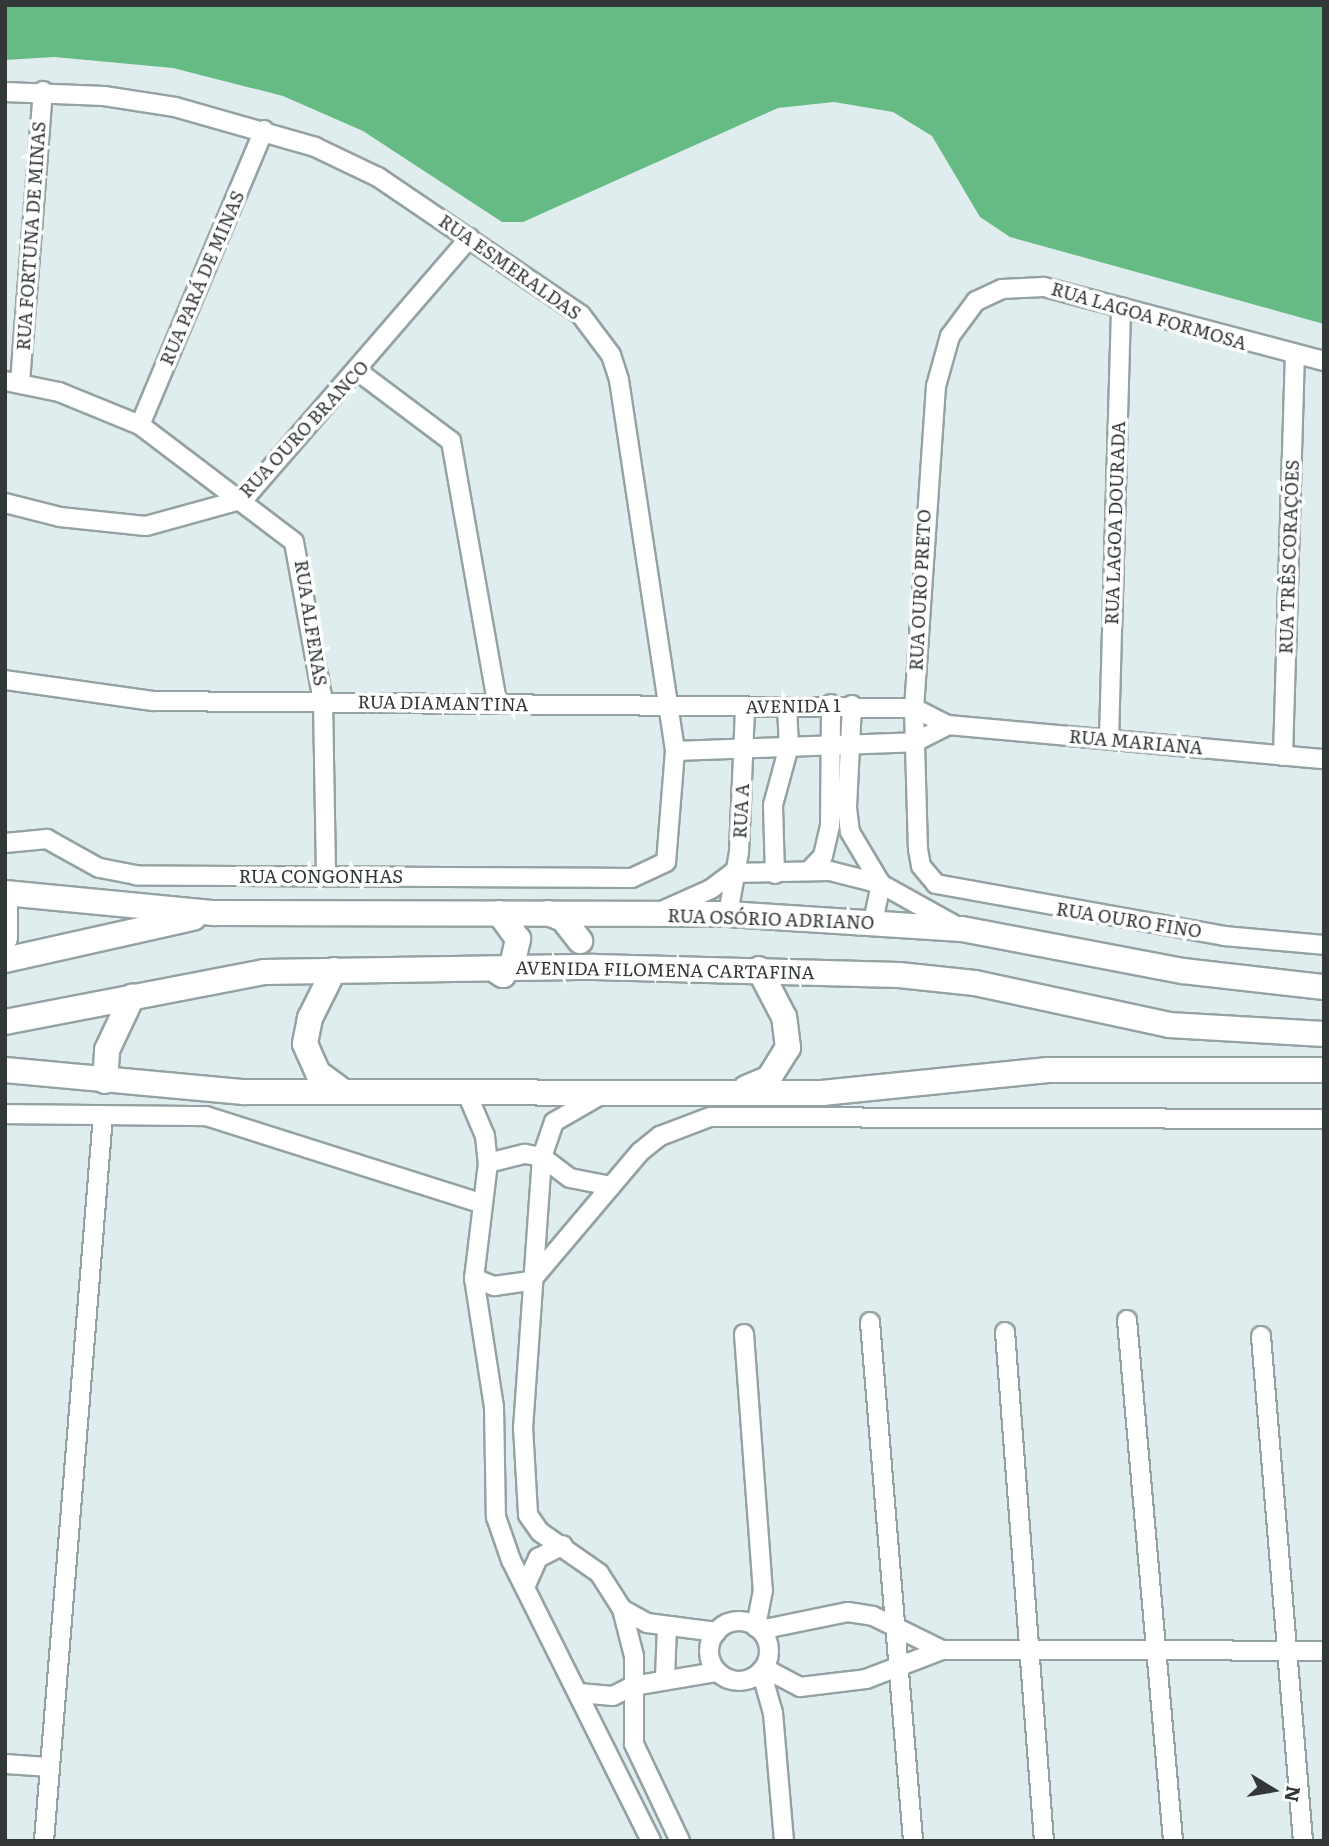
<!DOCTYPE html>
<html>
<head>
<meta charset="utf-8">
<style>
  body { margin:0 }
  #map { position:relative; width:1329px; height:1846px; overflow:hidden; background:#e0edee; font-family:Literata,serif }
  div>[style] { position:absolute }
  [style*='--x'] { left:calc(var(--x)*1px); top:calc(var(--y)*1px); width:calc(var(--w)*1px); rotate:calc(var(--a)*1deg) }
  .forest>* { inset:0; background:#66bb84 }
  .roads { filter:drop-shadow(2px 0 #95a2a3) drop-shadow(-2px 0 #95a2a3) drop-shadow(0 2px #95a2a3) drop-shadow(0 -2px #95a2a3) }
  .street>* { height:18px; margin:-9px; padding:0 9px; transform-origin:9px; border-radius:9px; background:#fff }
  .street>.ring { margin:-9px; padding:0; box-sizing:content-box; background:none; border:18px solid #fff; border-radius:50% }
  .secondary>* { height:24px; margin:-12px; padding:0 12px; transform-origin:12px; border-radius:12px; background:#fff }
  span { translate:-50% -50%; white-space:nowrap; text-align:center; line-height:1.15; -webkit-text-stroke:7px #fff; paint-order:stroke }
  .street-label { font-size:18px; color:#323738 }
  .frame { position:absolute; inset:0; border:7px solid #323738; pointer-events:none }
  .north { position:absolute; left:1238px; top:1755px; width:70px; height:70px; -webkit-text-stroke:5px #fff; paint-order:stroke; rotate:101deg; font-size:19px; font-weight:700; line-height:28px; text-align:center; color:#323738 }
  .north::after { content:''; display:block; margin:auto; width:24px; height:32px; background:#323738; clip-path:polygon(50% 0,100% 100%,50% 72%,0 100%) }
</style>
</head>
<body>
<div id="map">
  <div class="forest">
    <div style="clip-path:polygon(5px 5px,1324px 5px,1324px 324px,1010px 237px,980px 217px,932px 136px,893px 112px,834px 102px,778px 108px,523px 222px,502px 222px,363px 131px,283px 96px,173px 68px,54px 57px,5px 60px)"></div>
  </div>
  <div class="roads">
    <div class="street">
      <div style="--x:5;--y:92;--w:99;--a:2.3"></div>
      <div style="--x:104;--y:96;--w:72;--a:8.8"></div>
      <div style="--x:175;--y:107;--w:146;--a:15.9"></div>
      <div style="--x:315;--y:147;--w:70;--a:25.5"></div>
      <div style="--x:378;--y:177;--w:245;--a:34.2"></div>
      <div style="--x:581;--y:315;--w:50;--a:53.1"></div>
      <div style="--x:611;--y:355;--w:26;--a:72"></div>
      <div style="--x:619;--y:380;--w:375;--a:81.4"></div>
      <div style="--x:675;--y:751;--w:111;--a:94.6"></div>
      <div style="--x:666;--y:862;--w:38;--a:155"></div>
      <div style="--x:631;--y:878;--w:495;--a:-179.7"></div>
      <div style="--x:136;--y:875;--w:38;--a:-169"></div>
      <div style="--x:99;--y:868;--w:60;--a:-150.9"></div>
      <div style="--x:47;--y:839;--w:42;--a:174.6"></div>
      <div style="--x:1324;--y:361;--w:291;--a:-165.2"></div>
      <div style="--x:1043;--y:287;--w:41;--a:177.2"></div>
      <div style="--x:1002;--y:289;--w:29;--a:155"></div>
      <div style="--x:976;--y:301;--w:44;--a:126.6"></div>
      <div style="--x:950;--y:336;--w:52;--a:105.6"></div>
      <div style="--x:936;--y:386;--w:323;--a:93.9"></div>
      <div style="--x:914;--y:708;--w:141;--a:88.4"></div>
      <div style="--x:918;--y:849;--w:17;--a:80"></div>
      <div style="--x:921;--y:866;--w:23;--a:50"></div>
      <div style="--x:936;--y:884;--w:293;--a:10.2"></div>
      <div style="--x:1224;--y:936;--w:100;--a:5.1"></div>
      <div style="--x:359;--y:372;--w:115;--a:36.9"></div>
      <div style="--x:451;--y:441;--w:266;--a:80"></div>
      <div style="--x:5;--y:381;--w:55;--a:11.5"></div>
      <div style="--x:59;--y:392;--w:87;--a:22.2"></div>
      <div style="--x:140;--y:425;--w:193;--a:37.2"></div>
      <div style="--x:294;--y:542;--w:162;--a:79.7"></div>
      <div style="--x:323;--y:701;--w:174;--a:89"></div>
      <div style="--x:20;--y:382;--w:292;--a:-85.5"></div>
      <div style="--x:140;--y:425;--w:320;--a:-67.2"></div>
      <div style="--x:5;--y:503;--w:57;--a:14.3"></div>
      <div style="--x:60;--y:517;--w:86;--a:6"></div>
      <div style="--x:146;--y:526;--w:102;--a:-15.4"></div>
      <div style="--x:244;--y:499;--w:345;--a:-49.2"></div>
      <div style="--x:5;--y:680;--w:149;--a:8.1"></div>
      <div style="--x:153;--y:701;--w:761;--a:0.53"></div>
      <div style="--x:914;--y:708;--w:38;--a:27"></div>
      <div style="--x:948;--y:725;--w:378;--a:5.2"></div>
      <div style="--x:852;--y:705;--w:103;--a:92.8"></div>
      <div style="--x:847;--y:808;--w:24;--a:83"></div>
      <div style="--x:850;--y:832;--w:61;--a:59.2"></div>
      <div style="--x:881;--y:884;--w:40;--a:102"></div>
      <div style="--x:1109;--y:739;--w:432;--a:-88.4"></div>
      <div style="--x:675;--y:751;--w:240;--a:-2.1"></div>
      <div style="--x:915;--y:742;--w:37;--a:-27"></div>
      <div style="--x:1283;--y:756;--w:399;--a:-88.3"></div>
      <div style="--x:810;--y:870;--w:19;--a:-47"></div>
      <div style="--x:823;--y:856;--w:31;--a:-77"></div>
      <div style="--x:830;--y:826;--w:122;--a:-89.5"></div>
      <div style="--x:775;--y:874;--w:69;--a:-91.7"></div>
      <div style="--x:773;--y:805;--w:61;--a:-74.8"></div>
      <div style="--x:789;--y:746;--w:39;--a:-93"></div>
      <div style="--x:664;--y:910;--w:51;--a:-24.1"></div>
      <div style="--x:711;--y:889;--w:26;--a:-37"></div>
      <div style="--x:732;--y:873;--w:98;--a:-1.2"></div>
      <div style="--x:830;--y:871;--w:53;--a:14.3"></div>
      <div style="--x:881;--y:884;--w:86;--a:29.2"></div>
      <div style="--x:728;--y:914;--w:63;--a:-79.9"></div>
      <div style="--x:739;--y:852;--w:145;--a:-87.6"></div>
      <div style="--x:465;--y:1089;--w:51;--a:66.9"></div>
      <div style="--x:485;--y:1136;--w:27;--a:84"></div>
      <div style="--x:488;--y:1163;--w:116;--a:96.9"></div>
      <div style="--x:474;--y:1278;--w:131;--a:81.2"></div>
      <div style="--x:494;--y:1407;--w:110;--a:89"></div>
      <div style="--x:496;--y:1517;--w:46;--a:70.8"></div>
      <div style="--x:511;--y:1560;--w:314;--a:63.5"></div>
      <div style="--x:599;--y:1096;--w:52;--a:150"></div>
      <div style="--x:554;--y:1122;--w:37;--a:109"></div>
      <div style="--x:542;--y:1157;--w:271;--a:94"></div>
      <div style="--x:523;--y:1427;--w:88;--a:86.7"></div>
      <div style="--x:528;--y:1515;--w:21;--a:55"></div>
      <div style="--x:540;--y:1532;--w:72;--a:34.8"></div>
      <div style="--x:599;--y:1573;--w:43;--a:57.4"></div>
      <div style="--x:622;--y:1609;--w:49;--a:75.7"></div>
      <div style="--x:634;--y:1656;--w:88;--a:90"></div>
      <div style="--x:634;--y:1744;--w:107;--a:64.6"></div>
      <div style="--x:5;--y:1114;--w:201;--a:0.6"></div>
      <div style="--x:206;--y:1116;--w:288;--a:17.6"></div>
      <div style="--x:488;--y:1163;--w:38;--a:-14"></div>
      <div style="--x:525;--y:1154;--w:17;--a:10"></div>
      <div style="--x:542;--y:1157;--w:35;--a:37"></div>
      <div style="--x:570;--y:1178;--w:42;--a:11"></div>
      <div style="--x:474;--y:1278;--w:22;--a:22"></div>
      <div style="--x:494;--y:1286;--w:37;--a:-8"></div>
      <div style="--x:531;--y:1281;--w:169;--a:-49.8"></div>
      <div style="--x:640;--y:1152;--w:26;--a:-39"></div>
      <div style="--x:660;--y:1136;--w:53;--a:-20.8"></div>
      <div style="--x:710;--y:1117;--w:614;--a:0.19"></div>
      <div style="--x:1127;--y:1320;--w:523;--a:84.95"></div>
      <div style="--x:870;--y:1322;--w:521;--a:85.26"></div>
      <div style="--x:1005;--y:1332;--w:510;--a:85.62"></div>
      <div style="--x:744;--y:1334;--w:257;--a:85.8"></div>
      <div style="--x:763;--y:1590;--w:38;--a:101"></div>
      <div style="--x:1261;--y:1336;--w:507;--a:85.25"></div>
      <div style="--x:526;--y:1585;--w:30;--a:-66"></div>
      <div style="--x:538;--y:1558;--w:28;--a:-27"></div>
      <div style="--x:622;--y:1609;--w:29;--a:29"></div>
      <div style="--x:647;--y:1623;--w:70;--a:7.4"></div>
      <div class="ring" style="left:709px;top:1621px;width:42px;height:42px"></div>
      <div style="--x:760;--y:1630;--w:90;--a:-11.6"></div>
      <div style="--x:848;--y:1612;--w:25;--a:9"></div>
      <div style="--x:873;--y:1616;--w:77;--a:26.2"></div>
      <div style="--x:764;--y:1668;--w:41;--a:27.8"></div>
      <div style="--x:800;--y:1687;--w:66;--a:-6.9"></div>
      <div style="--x:866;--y:1679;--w:81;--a:-20.9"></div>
      <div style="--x:942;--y:1650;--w:382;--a:0.1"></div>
      <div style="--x:761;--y:1671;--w:44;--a:74.1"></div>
      <div style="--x:773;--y:1713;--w:128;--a:85.1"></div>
      <div style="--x:665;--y:1678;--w:52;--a:-87.8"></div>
      <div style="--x:579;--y:1693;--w:34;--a:5"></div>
      <div style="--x:613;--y:1696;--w:22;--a:-27"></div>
      <div style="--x:633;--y:1686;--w:85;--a:-9.5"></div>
      <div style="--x:5;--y:1764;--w:44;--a:3.9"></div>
      <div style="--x:44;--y:1841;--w:728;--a:-85.35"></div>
    </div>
    <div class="secondary">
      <div style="--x:5;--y:893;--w:210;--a:5.5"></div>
      <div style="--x:214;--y:913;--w:514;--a:0.11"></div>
      <div style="--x:728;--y:914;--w:234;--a:3.7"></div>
      <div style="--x:962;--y:929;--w:225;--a:10.8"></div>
      <div style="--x:1183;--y:971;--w:142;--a:6.5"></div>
      <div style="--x:5;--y:897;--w:41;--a:90"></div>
      <div style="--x:548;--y:913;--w:16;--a:22"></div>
      <div style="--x:563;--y:919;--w:28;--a:52"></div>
      <div style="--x:5;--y:960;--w:193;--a:-12.6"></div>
      <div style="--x:334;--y:970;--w:54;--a:116.6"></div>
      <div style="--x:310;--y:1018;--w:26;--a:101"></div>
      <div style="--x:305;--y:1044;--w:32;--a:66"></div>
      <div style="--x:318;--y:1073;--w:27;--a:36"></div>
      <div style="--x:498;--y:972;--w:6;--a:31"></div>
      <div style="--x:503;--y:975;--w:17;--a:-54"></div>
      <div style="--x:513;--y:961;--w:23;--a:-77"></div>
      <div style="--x:518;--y:939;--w:32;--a:-126"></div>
      <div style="--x:5;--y:1022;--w:264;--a:-10.9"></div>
      <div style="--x:264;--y:972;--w:330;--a:-0.9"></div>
      <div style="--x:594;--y:967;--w:305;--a:1.5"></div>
      <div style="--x:899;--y:975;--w:76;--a:6"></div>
      <div style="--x:975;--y:983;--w:198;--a:12.2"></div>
      <div style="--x:1169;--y:1025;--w:155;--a:3.3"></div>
      <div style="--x:5;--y:1070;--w:240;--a:5.3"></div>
      <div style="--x:244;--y:1092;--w:578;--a:0.1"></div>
      <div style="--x:822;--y:1093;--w:227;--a:-5.8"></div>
      <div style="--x:1048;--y:1070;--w:276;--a:0"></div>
      <div style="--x:105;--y:1081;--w:31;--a:-86"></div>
      <div style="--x:107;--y:1050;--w:59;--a:-64.7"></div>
      <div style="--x:746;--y:1088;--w:25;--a:-23"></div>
      <div style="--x:769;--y:1078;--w:36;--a:-58"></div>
      <div style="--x:788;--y:1048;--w:31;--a:-97"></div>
      <div style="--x:784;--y:1017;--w:54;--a:-117.5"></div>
    </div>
  </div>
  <div class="street-label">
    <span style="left:31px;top:236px;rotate:-86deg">RUA FORTUNA DE MINAS</span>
    <span style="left:510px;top:267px;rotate:35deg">RUA ESMERALDAS</span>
    <span style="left:202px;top:278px;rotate:-67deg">RUA PARÁ DE MINAS</span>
    <span style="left:1149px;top:316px;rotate:16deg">RUA LAGOA FORMOSA</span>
    <span style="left:304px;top:429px;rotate:-47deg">RUA OURO BRANCO</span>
    <span style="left:1115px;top:523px;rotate:-88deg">RUA LAGOA DOURADA</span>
    <span style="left:1289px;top:557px;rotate:-88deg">RUA TRÊS CORAÇÕES</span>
    <span style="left:920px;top:590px;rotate:-87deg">RUA OURO PRETO</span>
    <span style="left:311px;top:623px;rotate:81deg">RUA ALFENAS</span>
    <span style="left:443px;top:703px;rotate:1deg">RUA DIAMANTINA</span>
    <span style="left:793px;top:706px;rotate:-1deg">AVENIDA 1</span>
    <span style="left:1136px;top:742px;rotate:5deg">RUA MARIANA</span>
    <span style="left:741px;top:811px;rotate:-87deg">RUA A</span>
    <span style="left:321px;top:876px">RUA CONGONHAS</span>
    <span style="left:771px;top:919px;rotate:2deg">RUA OSÓRIO ADRIANO</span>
    <span style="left:1129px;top:920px;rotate:9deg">RUA OURO FINO</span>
    <span style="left:665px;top:970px;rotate:1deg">AVENIDA FILOMENA CARTAFINA</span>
  </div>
  <div class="frame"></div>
  <div class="north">N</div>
</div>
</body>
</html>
